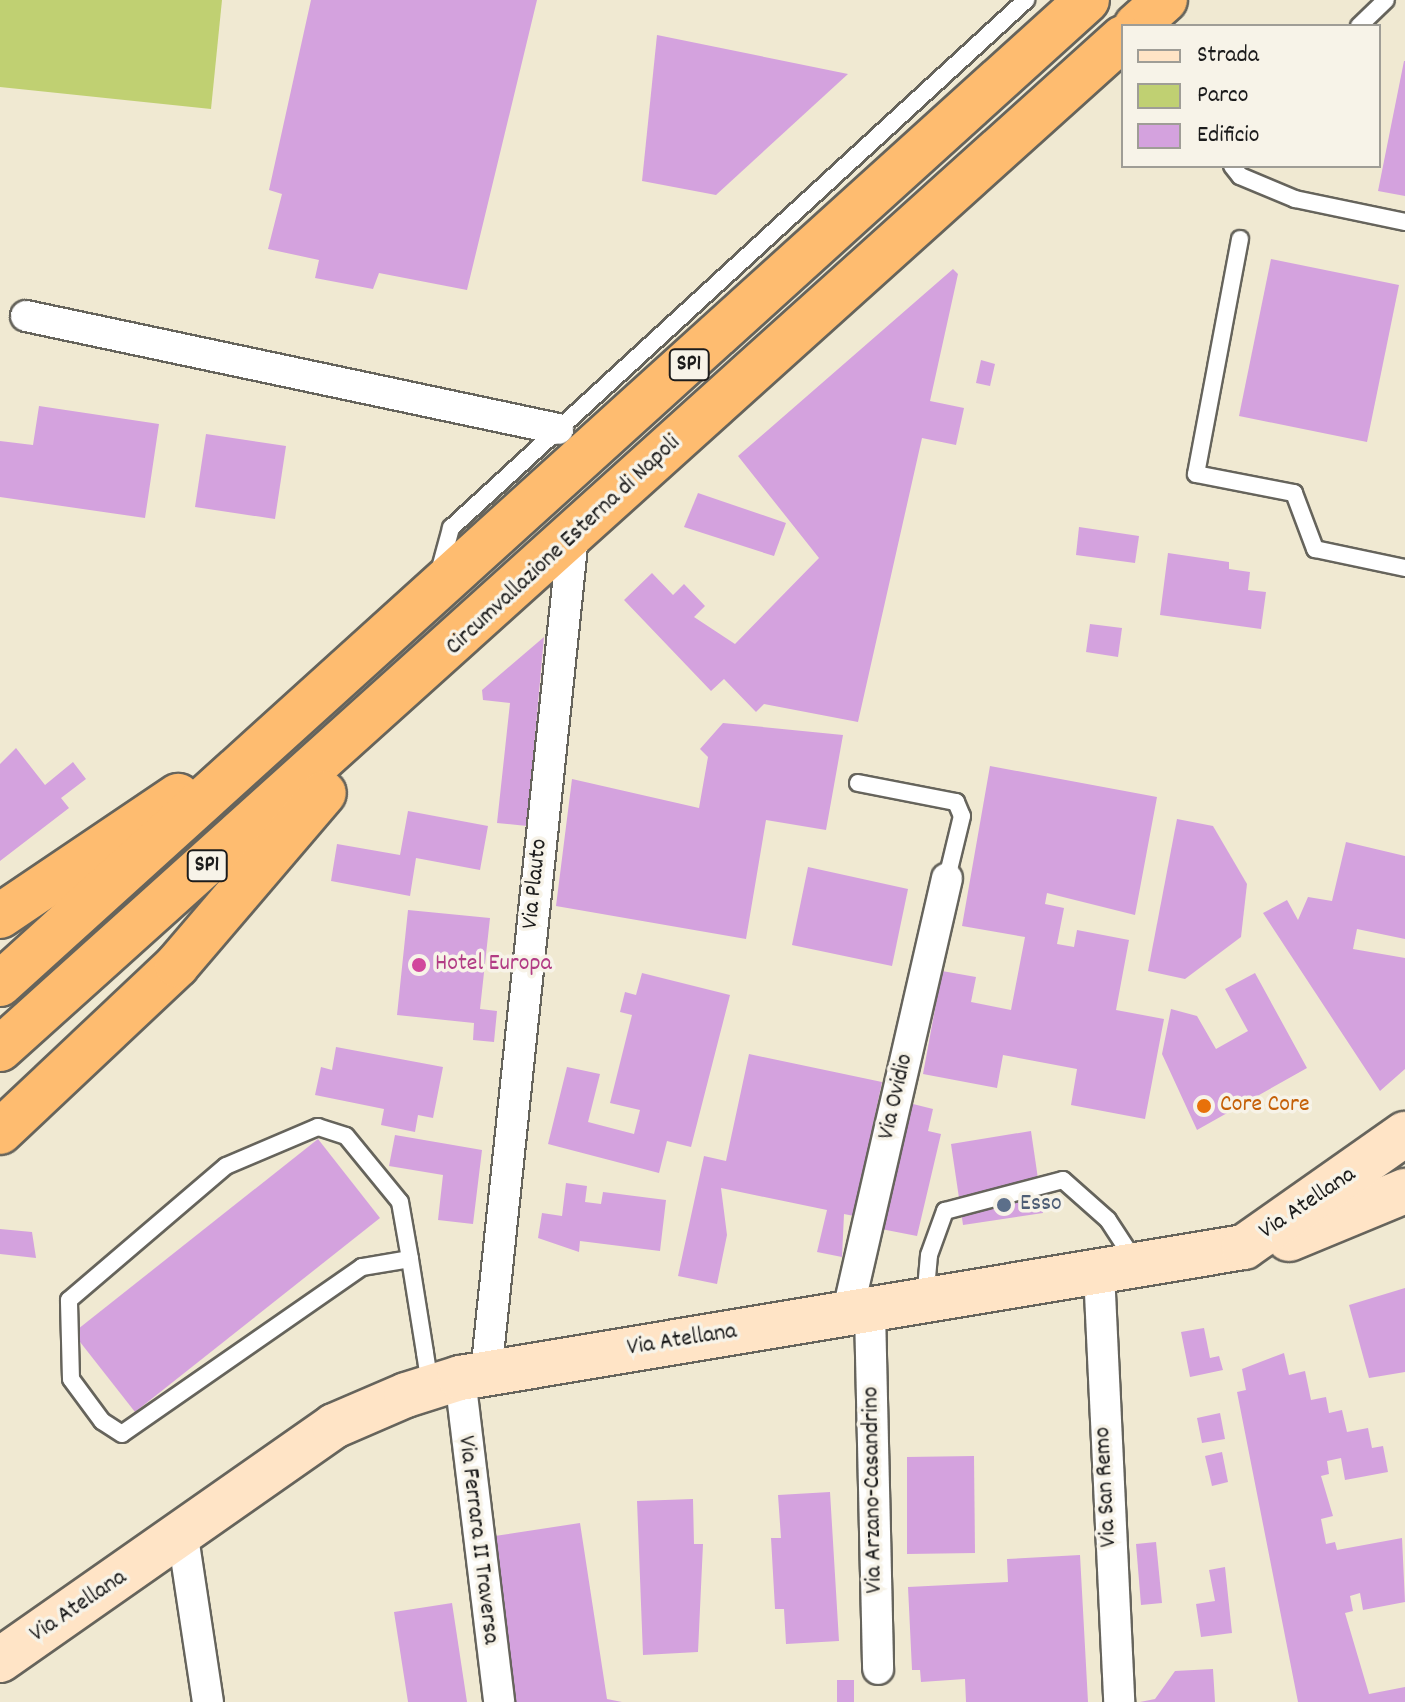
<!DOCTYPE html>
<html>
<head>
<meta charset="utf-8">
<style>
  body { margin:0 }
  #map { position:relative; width:1405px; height:1702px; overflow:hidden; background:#f0e9d2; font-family:Dekko,sans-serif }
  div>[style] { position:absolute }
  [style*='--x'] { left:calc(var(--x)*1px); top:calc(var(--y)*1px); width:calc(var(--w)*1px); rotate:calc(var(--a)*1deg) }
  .green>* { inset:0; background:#c0d072 }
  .building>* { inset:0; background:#d4a2de }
  .roads { filter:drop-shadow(2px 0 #66645c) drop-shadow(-2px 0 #66645c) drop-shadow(0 2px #66645c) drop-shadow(0 -2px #66645c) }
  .lane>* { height:16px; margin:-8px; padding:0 8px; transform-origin:8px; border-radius:8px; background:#fff }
  .street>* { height:30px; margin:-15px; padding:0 15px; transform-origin:15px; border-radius:15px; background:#fff }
  .secondary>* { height:44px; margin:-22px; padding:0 22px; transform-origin:22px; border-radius:22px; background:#ffe4c6 }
  .highway>* { height:44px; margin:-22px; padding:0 22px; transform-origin:22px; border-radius:22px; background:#febc70 }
  .dots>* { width:22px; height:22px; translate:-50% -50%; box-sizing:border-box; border:4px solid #f7f3e8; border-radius:50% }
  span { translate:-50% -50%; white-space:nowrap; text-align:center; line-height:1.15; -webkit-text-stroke:7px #f7f3e8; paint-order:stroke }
  .shield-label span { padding:2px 6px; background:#f7f3e8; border:2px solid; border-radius:6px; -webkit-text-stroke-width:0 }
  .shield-label { font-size:22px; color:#1c1c1c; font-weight:700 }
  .street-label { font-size:24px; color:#1c1c1c }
  .hotel-label { font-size:24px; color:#b23c85 }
  .left { translate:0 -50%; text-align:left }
  .food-label { font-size:24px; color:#c56008 }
  .service-label { font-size:24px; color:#4e5e75 }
  .legend { position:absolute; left:1121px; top:24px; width:260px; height:144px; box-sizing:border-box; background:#f7f3e8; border:2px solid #9f9d96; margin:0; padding:10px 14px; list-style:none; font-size:24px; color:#1c1c1c }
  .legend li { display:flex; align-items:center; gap:16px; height:40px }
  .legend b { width:40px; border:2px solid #9f9d96 }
</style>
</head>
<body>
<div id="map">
  <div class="green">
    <div style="clip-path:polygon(0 0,222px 0,211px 109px,0 87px)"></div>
  </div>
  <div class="building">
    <div style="clip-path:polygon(311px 0,537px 0,467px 290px,379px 273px,373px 289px,315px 278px,319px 260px,268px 249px,282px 194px,269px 190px)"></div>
    <div style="clip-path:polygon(657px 35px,848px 74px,716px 195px,642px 181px)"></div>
    <div style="clip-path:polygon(1404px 61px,1405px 61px,1405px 196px,1378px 191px)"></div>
    <div style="clip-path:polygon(1271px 259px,1399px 285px,1367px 442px,1239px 416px)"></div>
    <div style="clip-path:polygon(953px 269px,958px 274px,930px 401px,964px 408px,956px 445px,922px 438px,858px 722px,764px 704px,756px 712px,724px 679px,711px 691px,624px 600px,652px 573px,673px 595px,684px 584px,705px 606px,694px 617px,735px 644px,819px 558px,738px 456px)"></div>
    <div style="clip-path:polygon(981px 360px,995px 364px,990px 386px,976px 383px)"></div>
    <div style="clip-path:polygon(39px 406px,159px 424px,145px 518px,0 497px,0 441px,33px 445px)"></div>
    <div style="clip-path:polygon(206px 434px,286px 446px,275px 519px,195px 507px)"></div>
    <div style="clip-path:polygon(698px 493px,786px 523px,774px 556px,684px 527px)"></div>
    <div style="clip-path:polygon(1079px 527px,1139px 536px,1135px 563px,1076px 555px)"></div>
    <div style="clip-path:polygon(1168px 553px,1229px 562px,1229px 569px,1250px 572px,1248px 590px,1266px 592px,1261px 629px,1160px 615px)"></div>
    <div style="clip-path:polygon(1090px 624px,1122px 628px,1118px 657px,1086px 652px)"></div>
    <div style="clip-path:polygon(544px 637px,527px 826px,497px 823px,510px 703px,483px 700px,482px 690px)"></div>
    <div style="clip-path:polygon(723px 723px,843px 735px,826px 830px,766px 820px,746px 939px,556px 906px,572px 779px,699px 808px,708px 757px,700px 749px)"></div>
    <div style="clip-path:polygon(16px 748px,45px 785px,73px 762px,86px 779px,61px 798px,69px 808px,0 861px,0 764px)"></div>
    <div style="clip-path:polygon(990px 766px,1157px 797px,1135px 915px,1047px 893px,1045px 904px,1064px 908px,1057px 944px,1074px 947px,1077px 930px,1129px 940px,1116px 1010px,1164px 1019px,1145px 1119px,1071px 1105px,1077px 1069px,1003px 1055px,997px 1088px,923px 1074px,942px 971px,976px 977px,971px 1002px,1011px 1010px,1025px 937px,962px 926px)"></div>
    <div style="clip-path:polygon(408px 811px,488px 826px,480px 870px,416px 858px,410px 896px,331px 881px,337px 844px,400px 855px)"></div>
    <div style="clip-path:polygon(1177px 819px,1213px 826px,1247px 884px,1241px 937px,1185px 979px,1148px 971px)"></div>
    <div style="clip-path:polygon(1346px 842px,1405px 856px,1405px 939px,1357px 929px,1353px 949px,1405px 958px,1405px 1069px,1380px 1091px,1263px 913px,1287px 900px,1298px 920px,1308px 897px,1332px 901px)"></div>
    <div style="clip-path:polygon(808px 867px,908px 889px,892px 966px,792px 945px)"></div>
    <div style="clip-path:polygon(408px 910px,490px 918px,480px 1009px,497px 1011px,494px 1042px,473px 1040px,474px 1023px,397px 1015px)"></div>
    <div style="clip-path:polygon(642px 973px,730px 995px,691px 1147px,667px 1141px,659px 1173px,548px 1144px,567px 1067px,600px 1074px,588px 1122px,634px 1134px,640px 1110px,610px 1103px,632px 1015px,620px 1012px,625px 992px,636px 995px)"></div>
    <div style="clip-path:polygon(1255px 973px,1307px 1068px,1197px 1130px,1162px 1054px,1171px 1009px,1197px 1016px,1216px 1049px,1248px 1031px,1225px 989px)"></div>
    <div style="clip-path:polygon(336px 1047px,443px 1067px,433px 1118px,418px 1115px,415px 1132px,381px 1125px,384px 1109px,315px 1095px,321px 1067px,332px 1070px)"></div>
    <div style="clip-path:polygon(749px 1054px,882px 1082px,854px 1216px,844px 1214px,842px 1257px,817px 1252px,827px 1210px,721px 1188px,727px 1235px,717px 1284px,678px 1276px,704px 1156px,726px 1161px)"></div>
    <div style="clip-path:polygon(909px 1103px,933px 1109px,928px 1131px,941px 1134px,917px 1236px,876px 1228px)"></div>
    <div style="clip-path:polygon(1031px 1131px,1043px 1213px,963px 1225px,951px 1144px)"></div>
    <div style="clip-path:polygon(395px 1135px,482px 1150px,473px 1224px,438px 1220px,443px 1175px,389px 1166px)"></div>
    <div style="clip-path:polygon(318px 1139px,380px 1218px,135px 1412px,73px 1333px)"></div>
    <div style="clip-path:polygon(566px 1183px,587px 1186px,585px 1202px,601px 1204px,603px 1192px,666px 1200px,660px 1251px,580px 1241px,579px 1252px,538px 1238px,542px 1213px,562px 1216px)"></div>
    <div style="clip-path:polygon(0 1229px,32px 1232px,36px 1258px,0 1254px)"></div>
    <div style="clip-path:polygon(1405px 1288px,1405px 1372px,1369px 1378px,1349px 1305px)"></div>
    <div style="clip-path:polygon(1204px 1328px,1210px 1358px,1219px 1356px,1223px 1370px,1190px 1377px,1181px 1332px)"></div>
    <div style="clip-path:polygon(1284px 1353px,1289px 1375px,1305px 1371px,1311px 1400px,1326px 1397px,1329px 1413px,1342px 1410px,1347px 1432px,1368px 1428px,1372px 1448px,1383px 1446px,1388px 1472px,1345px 1480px,1341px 1458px,1327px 1461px,1329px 1474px,1321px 1476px,1333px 1516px,1321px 1519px,1326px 1544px,1335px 1542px,1337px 1550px,1402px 1538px,1405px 1602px,1363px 1610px,1360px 1593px,1350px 1596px,1353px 1611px,1345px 1613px,1369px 1694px,1405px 1687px,1405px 1702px,1298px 1702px,1237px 1392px,1246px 1390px,1242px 1369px)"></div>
    <div style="clip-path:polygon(1220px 1413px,1225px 1439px,1202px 1443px,1197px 1418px)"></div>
    <div style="clip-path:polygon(1222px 1452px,1228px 1482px,1212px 1486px,1205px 1456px)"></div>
    <div style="clip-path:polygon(974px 1456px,975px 1553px,907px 1554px,907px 1457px)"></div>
    <div style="clip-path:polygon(830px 1492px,839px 1641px,786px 1644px,784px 1609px,775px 1609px,771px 1538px,781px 1538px,778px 1495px)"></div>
    <div style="clip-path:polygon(693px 1499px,694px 1544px,703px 1544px,698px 1652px,643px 1655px,637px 1501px)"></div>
    <div style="clip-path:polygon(580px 1523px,607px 1699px,622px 1702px,513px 1702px,488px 1537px)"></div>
    <div style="clip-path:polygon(1156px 1542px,1162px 1603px,1141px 1605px,1136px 1544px)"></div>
    <div style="clip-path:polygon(1080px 1555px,1088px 1702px,966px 1702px,965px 1679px,921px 1682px,920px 1670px,912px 1670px,908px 1587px,1008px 1582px,1007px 1559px)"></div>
    <div style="clip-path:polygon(1225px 1567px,1232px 1633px,1201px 1637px,1196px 1604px,1215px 1601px,1209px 1570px)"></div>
    <div style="clip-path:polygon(452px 1603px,467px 1702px,408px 1702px,394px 1612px)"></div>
    <div style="clip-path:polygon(1213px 1669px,1215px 1702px,1140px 1702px,1155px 1699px,1175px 1671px)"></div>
    <div style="clip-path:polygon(837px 1680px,854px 1680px,854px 1702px,837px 1702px)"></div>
  </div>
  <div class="roads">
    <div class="lane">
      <div style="--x:1359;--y:26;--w:37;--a:-44"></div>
      <div style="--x:1232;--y:166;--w:13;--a:51"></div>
      <div style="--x:1240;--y:176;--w:60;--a:22.7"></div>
      <div style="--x:1295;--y:199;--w:112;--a:11.8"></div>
      <div style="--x:1240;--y:239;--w:239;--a:100.6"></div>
      <div style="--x:1196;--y:474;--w:100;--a:11"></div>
      <div style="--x:1294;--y:493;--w:60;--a:69.4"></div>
      <div style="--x:1315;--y:549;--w:92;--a:11.9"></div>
      <div style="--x:439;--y:572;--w:46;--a:-74.7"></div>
      <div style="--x:451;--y:528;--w:781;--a:-42.56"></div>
      <div style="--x:858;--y:783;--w:100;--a:11"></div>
      <div style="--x:956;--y:802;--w:15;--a:67"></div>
      <div style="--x:962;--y:816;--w:64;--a:103.6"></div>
      <div style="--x:410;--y:1259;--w:49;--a:170.5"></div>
      <div style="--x:362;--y:1267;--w:292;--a:145.2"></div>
      <div style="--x:122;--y:1434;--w:24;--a:-147"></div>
      <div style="--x:102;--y:1421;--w:52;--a:-126.4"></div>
      <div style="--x:71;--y:1379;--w:79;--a:-91.5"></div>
      <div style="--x:69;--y:1300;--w:206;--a:-40.5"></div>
      <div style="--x:226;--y:1166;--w:100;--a:-23"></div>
      <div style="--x:318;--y:1127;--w:29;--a:18"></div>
      <div style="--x:346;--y:1136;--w:85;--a:50.7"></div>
      <div style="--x:400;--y:1202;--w:58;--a:80"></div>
      <div style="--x:410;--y:1259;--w:95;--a:80.9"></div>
      <div style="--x:425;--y:1353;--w:33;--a:81"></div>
      <div style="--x:925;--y:1300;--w:45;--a:-84.9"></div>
      <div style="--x:929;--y:1255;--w:47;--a:-70"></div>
      <div style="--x:945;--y:1211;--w:122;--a:-14.7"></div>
      <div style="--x:1063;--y:1180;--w:60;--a:41.6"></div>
      <div style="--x:1108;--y:1220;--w:51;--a:56.9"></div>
    </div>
    <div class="street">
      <div style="--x:26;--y:316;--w:544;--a:11.99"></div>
      <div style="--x:1099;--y:1272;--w:430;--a:87.3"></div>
      <div style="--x:870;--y:1311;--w:358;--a:88.7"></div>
      <div style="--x:847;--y:1315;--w:448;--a:-77.1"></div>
      <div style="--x:486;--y:1374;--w:842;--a:-84.07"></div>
      <div style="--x:460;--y:1378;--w:326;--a:83.1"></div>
      <div style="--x:183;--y:1537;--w:167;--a:81.4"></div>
    </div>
    <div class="secondary">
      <div style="--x:1289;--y:1239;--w:126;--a:-22.5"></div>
      <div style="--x:0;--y:1660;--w:408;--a:-35"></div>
      <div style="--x:334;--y:1426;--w:78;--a:-23.3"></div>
      <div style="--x:406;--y:1395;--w:57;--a:-17.5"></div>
      <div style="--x:460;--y:1378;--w:795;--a:-9.49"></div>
      <div style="--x:1244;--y:1247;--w:197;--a:-35.1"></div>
    </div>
    <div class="highway">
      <div style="--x:1136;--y:26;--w:39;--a:-42"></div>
      <div style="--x:0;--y:916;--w:215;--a:-34"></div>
      <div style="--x:0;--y:984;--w:1466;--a:-42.15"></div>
      <div style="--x:0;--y:1049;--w:1511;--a:-42"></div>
      <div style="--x:0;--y:1132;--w:243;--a:-43.3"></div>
      <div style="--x:177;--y:965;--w:226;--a:-49.5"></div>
    </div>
  </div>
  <div class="dots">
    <div style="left:419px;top:965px;background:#d1479c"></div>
    <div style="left:1204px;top:1106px;background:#e8710a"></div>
    <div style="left:1004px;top:1205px;background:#5c6f8a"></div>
  </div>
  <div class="shield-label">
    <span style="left:689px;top:365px">SP1</span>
    <span style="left:207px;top:866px">SP1</span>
  </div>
  <div class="street-label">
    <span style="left:564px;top:546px;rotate:-43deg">Circumvallazione Esterna di Napoli</span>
    <span style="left:536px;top:884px;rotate:-84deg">Via Plauto</span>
    <span style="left:897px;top:1097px;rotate:-77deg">Via Ovidio</span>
    <span style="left:1308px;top:1204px;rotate:-34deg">Via Atellana</span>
    <span style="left:682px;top:1341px;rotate:-9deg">Via Atellana</span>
    <span style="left:1107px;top:1487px;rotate:-93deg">Via San Remo</span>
    <span style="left:874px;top:1490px;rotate:-91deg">Via Arzano-Casandrino</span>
    <span style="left:477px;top:1540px;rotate:83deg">Via Ferrara II Traversa</span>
    <span style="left:79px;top:1607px;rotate:-34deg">Via Atellana</span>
  </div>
  <div class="hotel-label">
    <span class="left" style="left:435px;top:965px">Hotel Europa</span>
  </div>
  <div class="food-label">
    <span class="left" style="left:1220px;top:1106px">Core Core</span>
  </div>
  <div class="service-label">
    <span class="left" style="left:1020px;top:1205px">Esso</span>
  </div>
  <ul class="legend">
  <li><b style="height:10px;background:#ffe4c6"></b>Strada</li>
  <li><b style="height:22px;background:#c0d072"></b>Parco</li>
  <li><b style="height:22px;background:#d4a2de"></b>Edificio</li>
  </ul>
</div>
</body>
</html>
